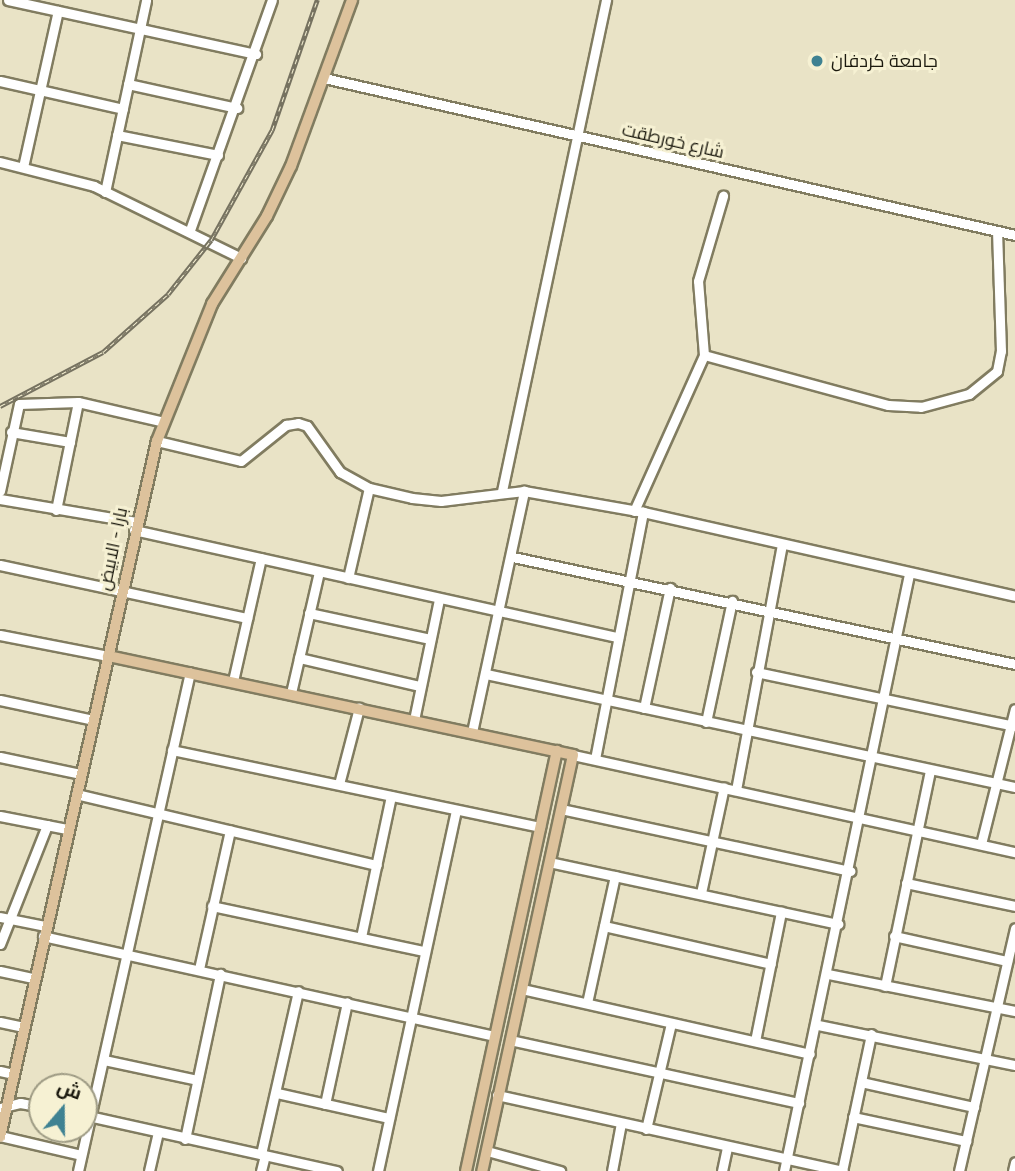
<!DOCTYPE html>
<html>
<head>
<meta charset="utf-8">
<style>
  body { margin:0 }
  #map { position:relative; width:1015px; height:1171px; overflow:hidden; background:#e9e3c6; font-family:Figtree,Cairo,sans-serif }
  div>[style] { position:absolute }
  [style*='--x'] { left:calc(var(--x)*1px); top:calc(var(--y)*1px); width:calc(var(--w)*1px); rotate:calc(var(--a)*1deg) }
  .roads { filter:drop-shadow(2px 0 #817c60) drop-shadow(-2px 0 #817c60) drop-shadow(0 2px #817c60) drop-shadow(0 -2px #817c60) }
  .minor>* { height:9px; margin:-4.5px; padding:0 4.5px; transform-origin:4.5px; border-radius:4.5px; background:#fff }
  .major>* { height:10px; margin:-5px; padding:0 5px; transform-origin:5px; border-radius:5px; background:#ddc29c }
  .rail>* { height:4.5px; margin-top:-2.25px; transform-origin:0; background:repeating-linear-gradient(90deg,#f6f1d3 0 5px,#767260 0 10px); box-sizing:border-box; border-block:2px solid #767260 }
  .dots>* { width:19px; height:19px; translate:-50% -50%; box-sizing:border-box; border:4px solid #f6f1d3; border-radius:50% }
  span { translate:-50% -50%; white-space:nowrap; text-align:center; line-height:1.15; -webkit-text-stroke:6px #f6f1d3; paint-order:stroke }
  .poi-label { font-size:18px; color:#1b190e }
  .left { translate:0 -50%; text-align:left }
  .street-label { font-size:18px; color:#1b190e }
  .north { position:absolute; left:28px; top:1073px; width:70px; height:70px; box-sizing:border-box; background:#f6f1d3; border:2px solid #9e9b84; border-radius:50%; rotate:20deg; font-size:19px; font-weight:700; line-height:28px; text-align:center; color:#1b190e }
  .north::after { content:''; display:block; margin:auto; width:24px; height:32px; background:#3f8292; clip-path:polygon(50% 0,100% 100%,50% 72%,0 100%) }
</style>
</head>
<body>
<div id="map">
  <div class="roads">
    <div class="minor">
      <div style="--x:8;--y:0;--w:254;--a:12.3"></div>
      <div style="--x:324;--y:78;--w:709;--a:12.8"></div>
      <div style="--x:0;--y:81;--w:126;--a:12.8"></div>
      <div style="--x:128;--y:84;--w:112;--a:12.4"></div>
      <div style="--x:117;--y:135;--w:103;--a:11.2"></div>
      <div style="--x:0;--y:162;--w:97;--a:14.3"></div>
      <div style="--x:94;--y:186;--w:164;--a:26.1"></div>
      <div style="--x:23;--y:167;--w:160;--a:-77.4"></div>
      <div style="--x:105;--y:192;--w:196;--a:-77.9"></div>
      <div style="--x:190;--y:230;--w:244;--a:-70.4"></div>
      <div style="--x:704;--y:355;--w:191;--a:15.2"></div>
      <div style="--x:888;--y:405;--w:33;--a:3"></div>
      <div style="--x:921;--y:407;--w:50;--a:-15.2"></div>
      <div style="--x:969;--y:394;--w:36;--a:-39"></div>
      <div style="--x:997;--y:371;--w:20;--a:-79"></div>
      <div style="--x:1001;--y:351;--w:120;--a:-91.9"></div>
      <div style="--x:11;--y:432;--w:60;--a:9.6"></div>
      <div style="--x:157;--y:441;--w:86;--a:13.4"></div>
      <div style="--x:241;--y:461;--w:58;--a:-38.7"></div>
      <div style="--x:286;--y:425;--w:12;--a:-9"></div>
      <div style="--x:298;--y:423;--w:9;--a:18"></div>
      <div style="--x:307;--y:426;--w:57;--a:54.3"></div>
      <div style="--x:340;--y:472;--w:33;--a:29"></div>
      <div style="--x:369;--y:488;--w:44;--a:13.1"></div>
      <div style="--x:412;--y:498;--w:29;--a:6"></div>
      <div style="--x:441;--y:501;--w:84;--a:-6.9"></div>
      <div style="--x:524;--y:491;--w:121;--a:10"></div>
      <div style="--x:643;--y:512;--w:381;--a:12.7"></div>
      <div style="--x:0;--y:491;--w:89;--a:-77.7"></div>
      <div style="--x:19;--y:404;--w:59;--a:-1.9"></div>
      <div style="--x:78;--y:402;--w:88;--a:13.1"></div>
      <div style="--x:502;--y:491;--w:502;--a:-78.04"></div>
      <div style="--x:0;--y:499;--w:138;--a:9.6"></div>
      <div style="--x:56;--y:510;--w:110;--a:-78.5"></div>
      <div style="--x:634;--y:511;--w:171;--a:-65.8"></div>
      <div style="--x:704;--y:355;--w:74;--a:-94.6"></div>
      <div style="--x:698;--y:281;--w:89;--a:-73.6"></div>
      <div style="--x:134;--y:530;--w:496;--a:12.5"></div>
      <div style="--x:513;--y:557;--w:513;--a:12.03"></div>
      <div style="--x:0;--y:565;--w:253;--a:12.1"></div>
      <div style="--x:348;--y:578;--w:92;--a:-76.9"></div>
      <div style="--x:309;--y:613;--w:124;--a:12.1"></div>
      <div style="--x:0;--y:635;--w:110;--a:11"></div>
      <div style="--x:299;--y:658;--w:123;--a:13.1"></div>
      <div style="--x:756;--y:672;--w:265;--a:11.8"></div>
      <div style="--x:486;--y:674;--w:541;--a:12.06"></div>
      <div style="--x:233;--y:681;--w:126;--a:-77.2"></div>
      <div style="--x:291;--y:693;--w:124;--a:-77"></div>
      <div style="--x:0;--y:700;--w:95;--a:12.1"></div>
      <div style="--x:644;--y:708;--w:123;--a:-77.8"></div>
      <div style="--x:414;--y:720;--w:124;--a:-78.3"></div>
      <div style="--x:706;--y:722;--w:124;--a:-77.9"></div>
      <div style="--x:472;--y:732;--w:247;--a:-77.8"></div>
      <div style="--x:172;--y:750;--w:376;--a:11.8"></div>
      <div style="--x:573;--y:755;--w:453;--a:12.4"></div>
      <div style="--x:0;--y:757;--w:83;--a:11.9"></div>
      <div style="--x:595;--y:759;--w:252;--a:-79"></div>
      <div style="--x:339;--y:784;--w:79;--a:-75.3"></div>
      <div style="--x:736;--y:790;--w:249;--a:-79.4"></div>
      <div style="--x:76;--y:794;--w:309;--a:13.3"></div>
      <div style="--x:561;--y:809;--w:296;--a:12.1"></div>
      <div style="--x:0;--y:816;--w:68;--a:11"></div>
      <div style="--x:981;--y:844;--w:139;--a:-75.9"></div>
      <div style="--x:549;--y:862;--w:296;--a:12.1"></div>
      <div style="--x:906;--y:883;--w:111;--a:11.9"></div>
      <div style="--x:701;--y:893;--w:108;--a:-77.8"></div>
      <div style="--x:212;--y:906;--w:217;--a:12"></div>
      <div style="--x:0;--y:917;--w:46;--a:11.3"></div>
      <div style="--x:604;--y:926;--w:171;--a:12.8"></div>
      <div style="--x:43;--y:936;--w:462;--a:12.5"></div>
      <div style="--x:894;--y:936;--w:116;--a:12.5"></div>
      <div style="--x:361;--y:937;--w:144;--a:-78"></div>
      <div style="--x:0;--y:944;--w:128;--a:-68.4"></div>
      <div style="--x:199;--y:969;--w:142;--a:-77.4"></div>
      <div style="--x:0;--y:971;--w:35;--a:12"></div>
      <div style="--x:828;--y:974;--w:191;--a:11.2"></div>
      <div style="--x:885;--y:986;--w:220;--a:-78.2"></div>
      <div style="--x:522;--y:989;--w:295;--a:12.7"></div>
      <div style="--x:587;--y:1003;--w:130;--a:-77.6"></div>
      <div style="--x:0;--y:1022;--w:24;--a:12"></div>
      <div style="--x:818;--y:1025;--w:201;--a:11.5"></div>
      <div style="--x:510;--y:1040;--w:296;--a:12.3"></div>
      <div style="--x:755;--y:1041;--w:132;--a:-78.6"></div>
      <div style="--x:104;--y:1060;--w:95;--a:12.1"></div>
      <div style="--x:0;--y:1071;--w:13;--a:13"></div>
      <div style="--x:861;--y:1082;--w:116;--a:12.5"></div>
      <div style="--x:277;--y:1093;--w:115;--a:12.6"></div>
      <div style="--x:497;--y:1095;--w:354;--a:12.4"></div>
      <div style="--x:325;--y:1104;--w:104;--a:-77.8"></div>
      <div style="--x:0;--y:1108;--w:21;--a:-14"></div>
      <div style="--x:20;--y:1103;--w:22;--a:10"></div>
      <div style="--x:84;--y:1115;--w:259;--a:12.5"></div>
      <div style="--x:853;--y:1117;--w:116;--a:12"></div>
      <div style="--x:646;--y:1129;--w:109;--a:-76.7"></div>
      <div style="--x:0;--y:1136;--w:83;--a:13.2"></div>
      <div style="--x:185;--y:1139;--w:169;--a:-78"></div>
      <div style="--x:487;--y:1151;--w:76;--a:15.3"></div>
      <div style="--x:261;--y:1154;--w:167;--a:-77.2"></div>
      <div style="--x:78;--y:1171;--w:511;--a:-77.35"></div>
      <div style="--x:149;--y:1171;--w:39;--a:-77"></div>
      <div style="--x:261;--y:1171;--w:16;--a:-76"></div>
      <div style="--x:378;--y:1171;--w:368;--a:-77.8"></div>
      <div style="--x:612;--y:1171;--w:49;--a:-79.4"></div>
      <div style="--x:722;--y:1171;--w:24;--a:-78"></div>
      <div style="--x:784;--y:1171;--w:610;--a:-78.17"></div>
      <div style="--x:842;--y:1171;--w:140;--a:-78"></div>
      <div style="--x:959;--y:1171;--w:249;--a:-77"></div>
      <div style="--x:1013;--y:1171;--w:9;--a:-77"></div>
    </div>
    <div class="major">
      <div style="--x:108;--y:656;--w:475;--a:12"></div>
      <div style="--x:573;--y:755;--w:426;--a:102.3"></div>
      <div style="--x:0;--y:1137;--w:713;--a:-77.29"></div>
      <div style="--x:157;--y:441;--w:148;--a:-68.1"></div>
      <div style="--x:212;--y:304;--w:104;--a:-58"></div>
      <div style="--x:267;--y:216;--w:55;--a:-64.4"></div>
      <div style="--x:291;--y:166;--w:177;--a:-69.8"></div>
      <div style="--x:466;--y:1171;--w:430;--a:-77.8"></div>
    </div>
  </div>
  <div class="rail">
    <div style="--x:0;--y:406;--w:116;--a:-27.7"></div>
    <div style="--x:103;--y:352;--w:87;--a:-41.7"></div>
    <div style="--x:168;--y:294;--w:69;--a:-51.5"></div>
    <div style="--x:211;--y:240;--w:126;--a:-61"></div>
    <div style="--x:272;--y:130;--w:138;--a:-70.9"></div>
  </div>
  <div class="dots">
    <div style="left:817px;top:61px;background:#3f8292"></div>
  </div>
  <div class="poi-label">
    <span class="left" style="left:831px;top:61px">جامعة كردفان</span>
  </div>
  <div class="street-label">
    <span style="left:673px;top:141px;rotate:13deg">شارع خورطقت</span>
    <span style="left:113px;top:549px;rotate:-78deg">بارا - الابيض</span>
  </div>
  <div class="north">ش</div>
</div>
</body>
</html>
